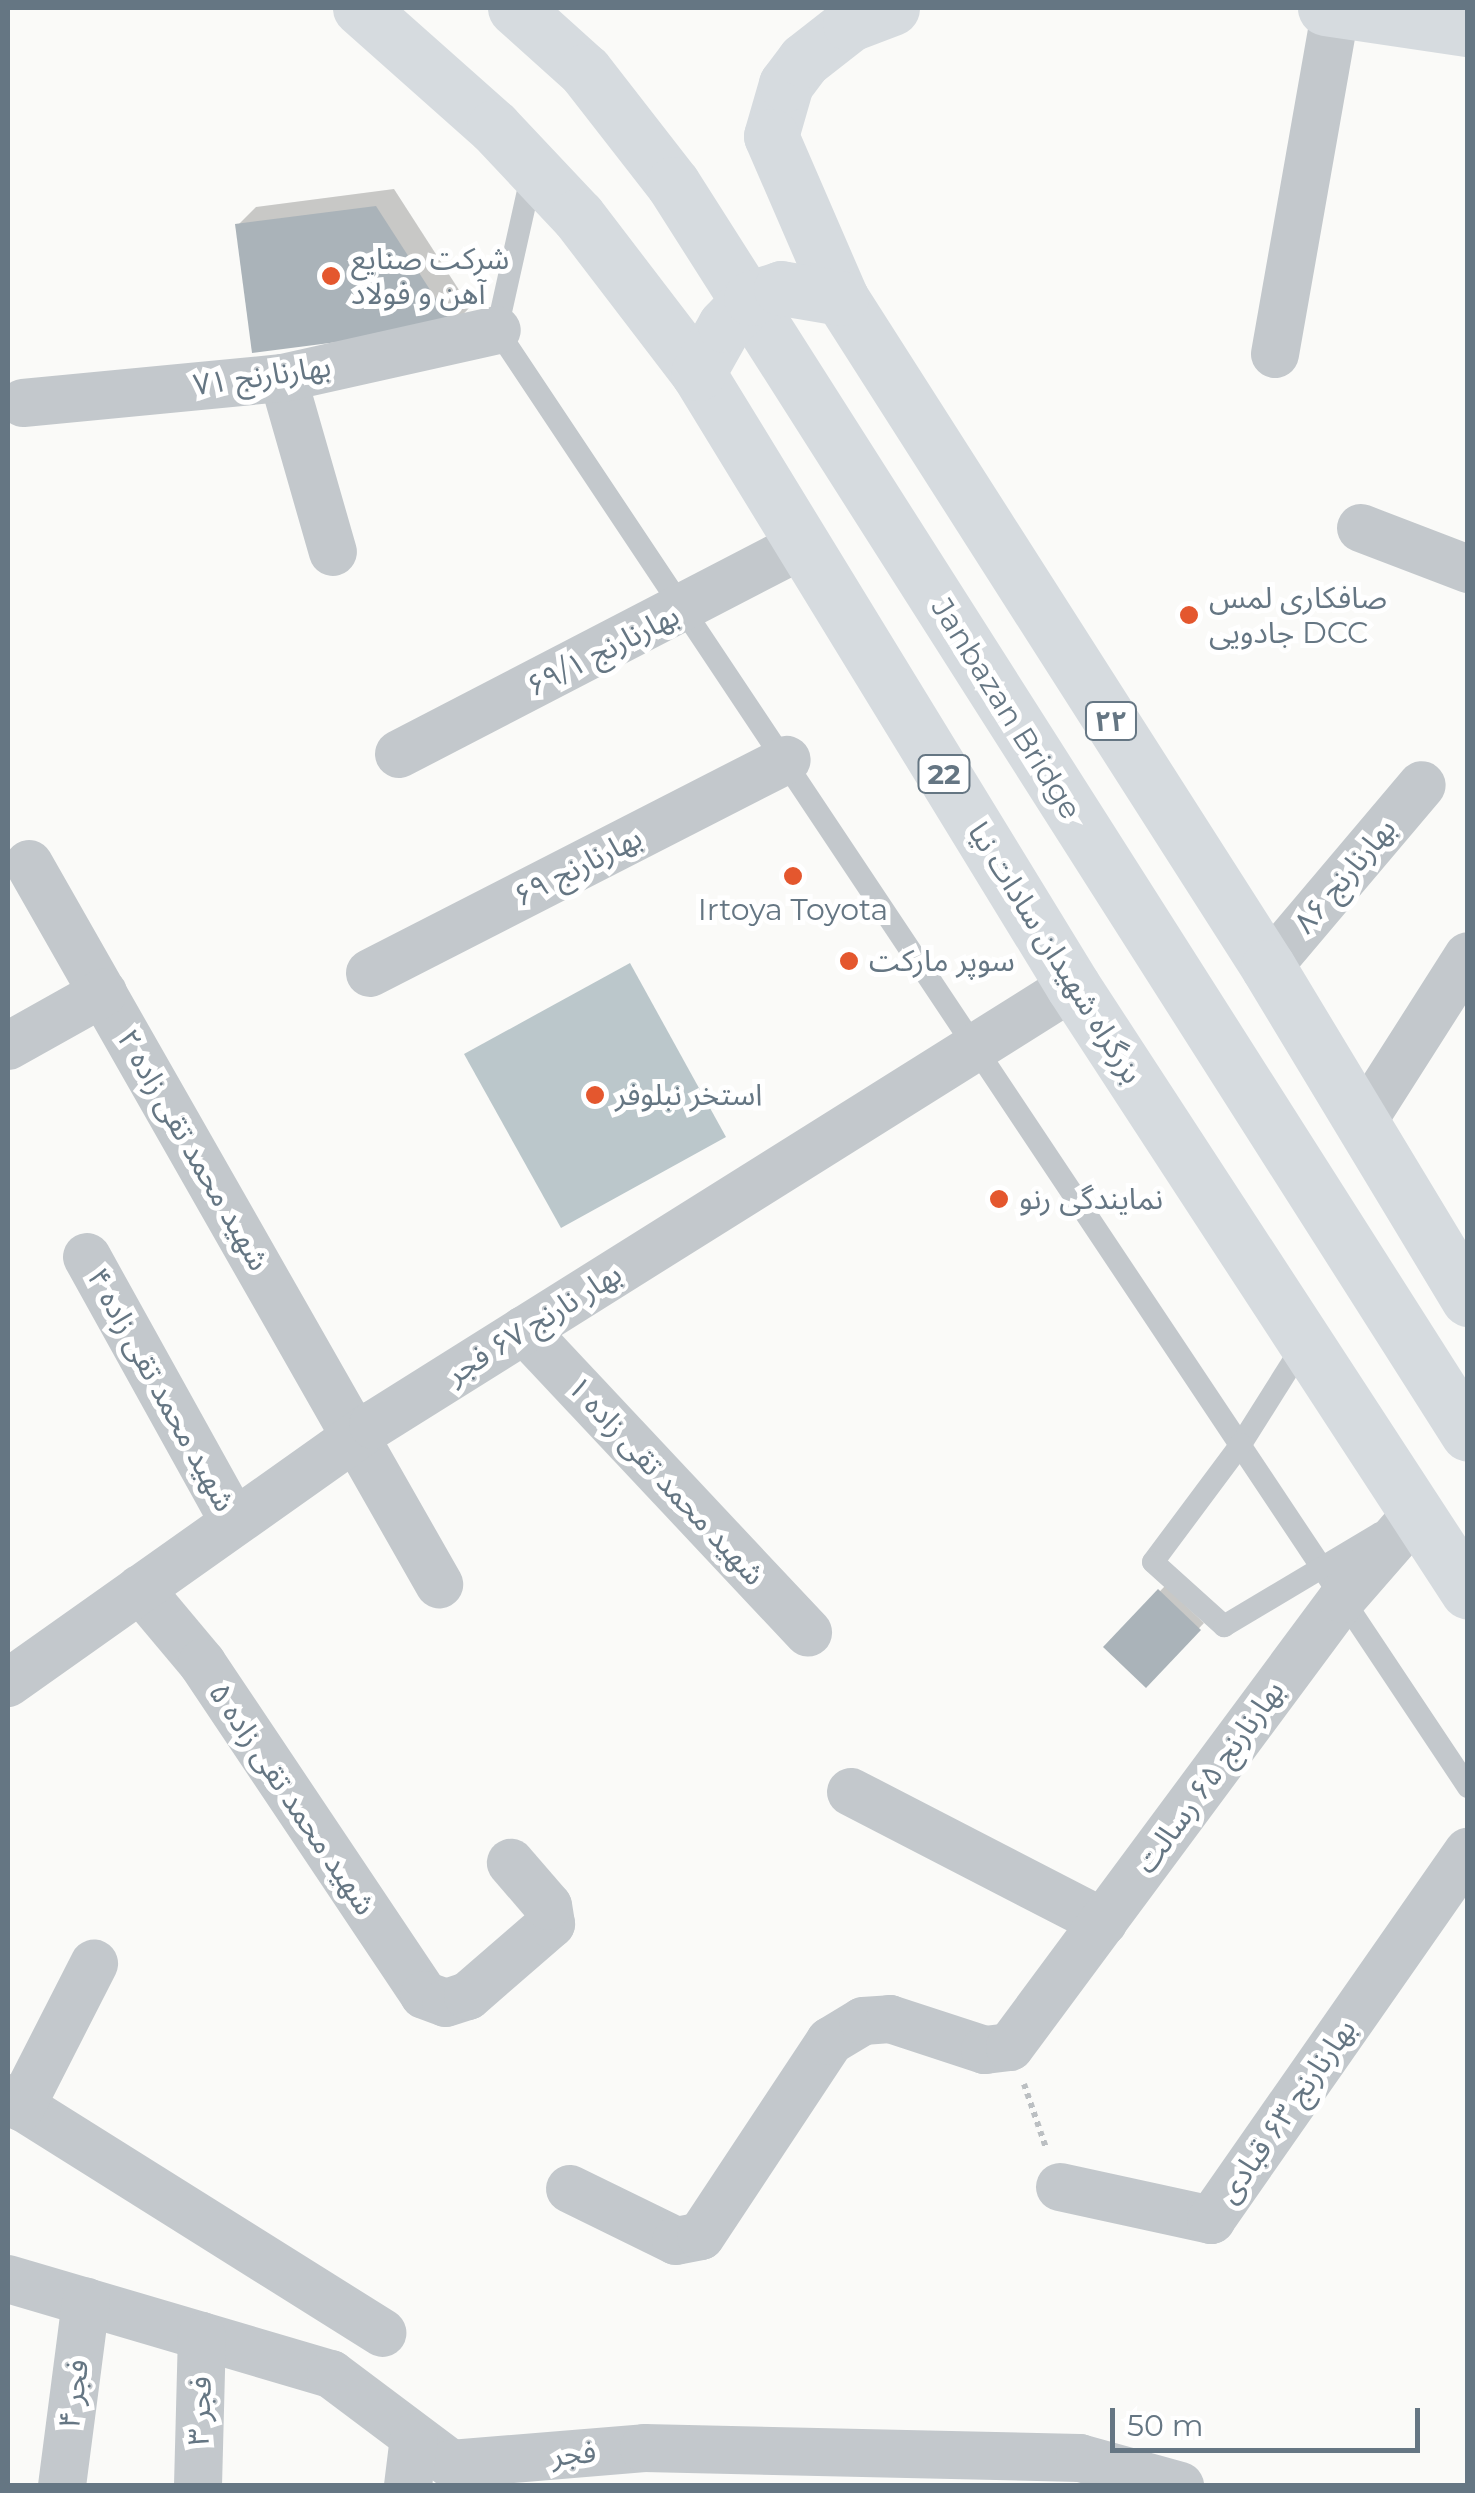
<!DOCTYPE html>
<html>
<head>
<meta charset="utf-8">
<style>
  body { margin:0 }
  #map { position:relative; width:1475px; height:2493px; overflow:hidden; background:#fafaf8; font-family:Montserrat,"Noto Sans Arabic",sans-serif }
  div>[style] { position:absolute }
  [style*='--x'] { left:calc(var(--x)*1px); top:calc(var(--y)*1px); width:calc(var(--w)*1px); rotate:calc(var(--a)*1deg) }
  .water>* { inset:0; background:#bbc7cb }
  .shadow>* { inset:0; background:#0003 }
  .building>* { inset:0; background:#aab3b9 }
  .path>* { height:6px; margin-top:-3px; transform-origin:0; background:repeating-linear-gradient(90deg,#bbbfc2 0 5px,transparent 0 10px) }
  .lane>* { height:22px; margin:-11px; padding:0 11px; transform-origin:11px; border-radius:11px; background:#c3c8cc }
  .street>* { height:48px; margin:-24px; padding:0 24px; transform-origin:24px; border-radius:24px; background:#c3c8cc }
  .primary>* { height:55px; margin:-27.5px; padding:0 27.5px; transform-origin:27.5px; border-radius:27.5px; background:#d6dbdf }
  .highway>* { height:55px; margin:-27.5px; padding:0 27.5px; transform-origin:27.5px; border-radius:27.5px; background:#d6dbdf }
  .dots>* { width:28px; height:28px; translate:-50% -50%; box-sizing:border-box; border:5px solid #fff; border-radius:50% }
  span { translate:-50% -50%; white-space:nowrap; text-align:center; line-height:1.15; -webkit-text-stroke:10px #fff; paint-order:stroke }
  .shield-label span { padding:2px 8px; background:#fff; border:2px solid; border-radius:8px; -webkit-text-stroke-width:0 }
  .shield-label { font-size:28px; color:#657683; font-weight:700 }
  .poi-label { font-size:30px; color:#657683 }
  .left { translate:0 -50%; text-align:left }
  .street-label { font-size:30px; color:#657683 }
  .frame { position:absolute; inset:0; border:10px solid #657683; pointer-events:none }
  .scale { position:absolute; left:1110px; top:2408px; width:310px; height:45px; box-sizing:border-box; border:5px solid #657683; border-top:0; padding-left:12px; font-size:30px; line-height:35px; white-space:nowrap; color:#657683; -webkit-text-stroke:8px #fff; paint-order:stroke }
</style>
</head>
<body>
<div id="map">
  <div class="water">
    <div style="clip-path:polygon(630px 963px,726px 1137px,561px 1228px,464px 1054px)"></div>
  </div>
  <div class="shadow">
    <div style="clip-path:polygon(394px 189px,470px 307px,453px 325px,238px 225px,256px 207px)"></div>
    <div style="clip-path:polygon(1165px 1586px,1204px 1623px,1146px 1684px,1106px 1647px)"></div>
  </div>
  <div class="building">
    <div style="clip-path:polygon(376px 206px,454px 327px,252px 353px,235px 224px)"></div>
    <div style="clip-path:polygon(1158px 1589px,1201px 1630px,1146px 1688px,1103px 1647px)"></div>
  </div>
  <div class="path">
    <div style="--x:1024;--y:2084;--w:68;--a:71"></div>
  </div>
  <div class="lane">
    <div style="--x:532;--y:173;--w:161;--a:102.6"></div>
    <div style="--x:497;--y:330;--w:1751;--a:56.32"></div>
    <div style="--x:1304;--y:1344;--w:118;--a:122.2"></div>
    <div style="--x:1241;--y:1444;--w:147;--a:126.7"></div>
    <div style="--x:1153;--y:1562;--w:96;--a:42"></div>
    <div style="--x:1224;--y:1626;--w:182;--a:-30.8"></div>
  </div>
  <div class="street">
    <div style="--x:1275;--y:354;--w:351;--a:-80"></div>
    <div style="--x:283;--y:378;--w:181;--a:74"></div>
    <div style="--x:23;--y:403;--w:261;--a:-5.5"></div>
    <div style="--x:283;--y:378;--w:219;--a:-12.6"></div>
    <div style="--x:1361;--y:528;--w:115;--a:21"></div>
    <div style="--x:399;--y:754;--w:456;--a:-27.4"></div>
    <div style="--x:29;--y:864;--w:829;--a:60.34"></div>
    <div style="--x:1268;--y:967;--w:238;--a:-49.8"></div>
    <div style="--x:370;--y:973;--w:468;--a:-27.1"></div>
    <div style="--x:8;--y:1046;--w:109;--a:-29.2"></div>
    <div style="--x:1361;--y:1124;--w:199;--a:-57.5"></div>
    <div style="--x:87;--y:1257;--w:303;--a:61"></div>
    <div style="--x:524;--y:1330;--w:415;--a:46.8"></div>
    <div style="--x:140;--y:1589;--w:97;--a:50"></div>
    <div style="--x:202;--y:1663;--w:399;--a:56.2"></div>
    <div style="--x:424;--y:1995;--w:23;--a:20"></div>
    <div style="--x:446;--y:2003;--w:23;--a:-18"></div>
    <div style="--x:468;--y:1996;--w:110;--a:-40.9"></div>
    <div style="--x:551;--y:1924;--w:18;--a:-99"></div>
    <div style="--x:548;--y:1906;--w:57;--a:-130.7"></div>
    <div style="--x:8;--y:1683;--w:447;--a:-35.3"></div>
    <div style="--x:373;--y:1425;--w:826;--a:-32.09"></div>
    <div style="--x:851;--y:1792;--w:284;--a:27.3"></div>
    <div style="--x:8;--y:2098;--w:442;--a:32.1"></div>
    <div style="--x:21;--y:2107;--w:161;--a:-63"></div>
    <div style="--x:1060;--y:2187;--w:155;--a:12.3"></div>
    <div style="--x:1211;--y:2220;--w:449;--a:-55.1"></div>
    <div style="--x:570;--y:2189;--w:118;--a:26.1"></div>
    <div style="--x:676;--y:2241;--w:25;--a:-11"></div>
    <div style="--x:701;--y:2236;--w:234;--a:-56.5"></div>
    <div style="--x:830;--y:2041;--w:39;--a:-31"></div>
    <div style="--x:863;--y:2021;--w:27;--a:-4"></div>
    <div style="--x:890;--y:2019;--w:100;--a:18.1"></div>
    <div style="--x:985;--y:2050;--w:25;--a:-7"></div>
    <div style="--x:1010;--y:2047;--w:558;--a:-53.46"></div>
    <div style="--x:1342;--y:1599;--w:114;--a:-48.9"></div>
    <div style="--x:8;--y:2279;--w:337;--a:16.4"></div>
    <div style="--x:331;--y:2374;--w:150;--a:36.9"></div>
    <div style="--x:451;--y:2464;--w:194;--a:-4.7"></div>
    <div style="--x:644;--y:2448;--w:436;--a:1.3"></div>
    <div style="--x:1080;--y:2458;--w:104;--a:15.6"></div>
    <div style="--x:62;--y:2486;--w:186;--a:-82.6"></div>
    <div style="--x:198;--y:2486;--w:150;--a:-88.5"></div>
    <div style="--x:408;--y:2486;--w:49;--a:-83"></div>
  </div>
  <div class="primary">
    <div style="--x:1325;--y:8;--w:145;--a:8.4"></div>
    <div style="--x:771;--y:136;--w:54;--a:-73.9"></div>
    <div style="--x:786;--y:84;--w:30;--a:-53"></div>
    <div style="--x:804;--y:60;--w:58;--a:-38"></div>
    <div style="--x:850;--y:24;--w:45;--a:-20.9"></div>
  </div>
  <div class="highway">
    <div style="--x:360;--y:8;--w:179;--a:41.6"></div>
    <div style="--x:494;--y:127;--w:122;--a:46.7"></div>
    <div style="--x:578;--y:216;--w:198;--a:52.6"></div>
    <div style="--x:698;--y:373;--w:719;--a:58.54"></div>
    <div style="--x:1073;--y:986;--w:723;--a:56.9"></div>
    <div style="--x:515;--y:8;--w:94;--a:42"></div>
    <div style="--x:585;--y:71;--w:143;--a:52.1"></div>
    <div style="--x:673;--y:184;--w:1481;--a:57.54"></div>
    <div style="--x:771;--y:136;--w:176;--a:66.6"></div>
    <div style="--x:841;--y:298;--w:794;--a:57.45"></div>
    <div style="--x:1268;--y:967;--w:388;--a:58.9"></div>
    <div style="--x:698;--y:373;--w:55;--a:-60.6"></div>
    <div style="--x:725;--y:325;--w:37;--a:-46"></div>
    <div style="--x:751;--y:298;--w:32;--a:-18"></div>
    <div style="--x:781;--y:288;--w:61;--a:9.5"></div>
  </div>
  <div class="dots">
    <div style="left:331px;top:276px;background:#e4572e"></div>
    <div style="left:1189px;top:615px;background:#e4572e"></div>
    <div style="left:793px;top:876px;background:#e4572e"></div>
    <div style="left:849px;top:961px;background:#e4572e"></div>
    <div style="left:595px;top:1095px;background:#e4572e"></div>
    <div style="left:999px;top:1199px;background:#e4572e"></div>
  </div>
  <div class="shield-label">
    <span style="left:1111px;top:721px">۲۲</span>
    <span style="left:944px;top:774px">22</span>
  </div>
  <div class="poi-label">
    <span class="left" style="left:351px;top:276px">شرکت صنایع<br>آهن و فولاد</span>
    <span class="left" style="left:1209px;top:615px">صافکاری لمس<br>جادویی DCC</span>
    <span style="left:793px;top:910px">Irtoya Toyota</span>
    <span class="left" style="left:869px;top:961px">سوپر مارکت</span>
    <span class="left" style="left:615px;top:1095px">استخر نبلوفر</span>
    <span class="left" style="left:1019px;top:1199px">نمایندگی رنو</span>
  </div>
  <div class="street-label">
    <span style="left:262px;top:376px;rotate:-8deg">بهارنارنج ۷۱</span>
    <span style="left:603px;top:651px;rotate:-27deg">بهارنارنج ۶۹/۱</span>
    <span style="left:1006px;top:709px;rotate:58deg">Janbazan Bridge</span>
    <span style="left:578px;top:867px;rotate:-27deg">بهارنارنج ۶۹</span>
    <span style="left:1345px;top:876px;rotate:-50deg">بهارنارنج ۸۶</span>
    <span style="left:1055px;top:953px;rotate:58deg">بزرگراه شهیدان سادات نیا</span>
    <span style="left:193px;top:1150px;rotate:60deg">شهید محمد تقی زاده ۲</span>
    <span style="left:534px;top:1324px;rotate:-32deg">بهار نارنج ۶۷ فجر</span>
    <span style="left:161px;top:1390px;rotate:61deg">شهید محمد تقی زاده ۴</span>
    <span style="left:666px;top:1481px;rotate:47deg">شهید محمد تقی زاده ۱</span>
    <span style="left:1210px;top:1777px;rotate:-54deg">بهارنارنج ۶۵ رسالت</span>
    <span style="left:292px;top:1799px;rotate:56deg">شهید محمد تقی زاده ۵</span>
    <span style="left:1287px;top:2111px;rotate:-55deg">بهارنارنج ۶۳ قبادی</span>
    <span style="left:74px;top:2394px;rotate:-82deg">فجر ۴</span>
    <span style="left:200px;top:2411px;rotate:-88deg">فجر ۳</span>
    <span style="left:574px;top:2454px;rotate:-5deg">فجر</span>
  </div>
  <div class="frame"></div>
  <div class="scale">50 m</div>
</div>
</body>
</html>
